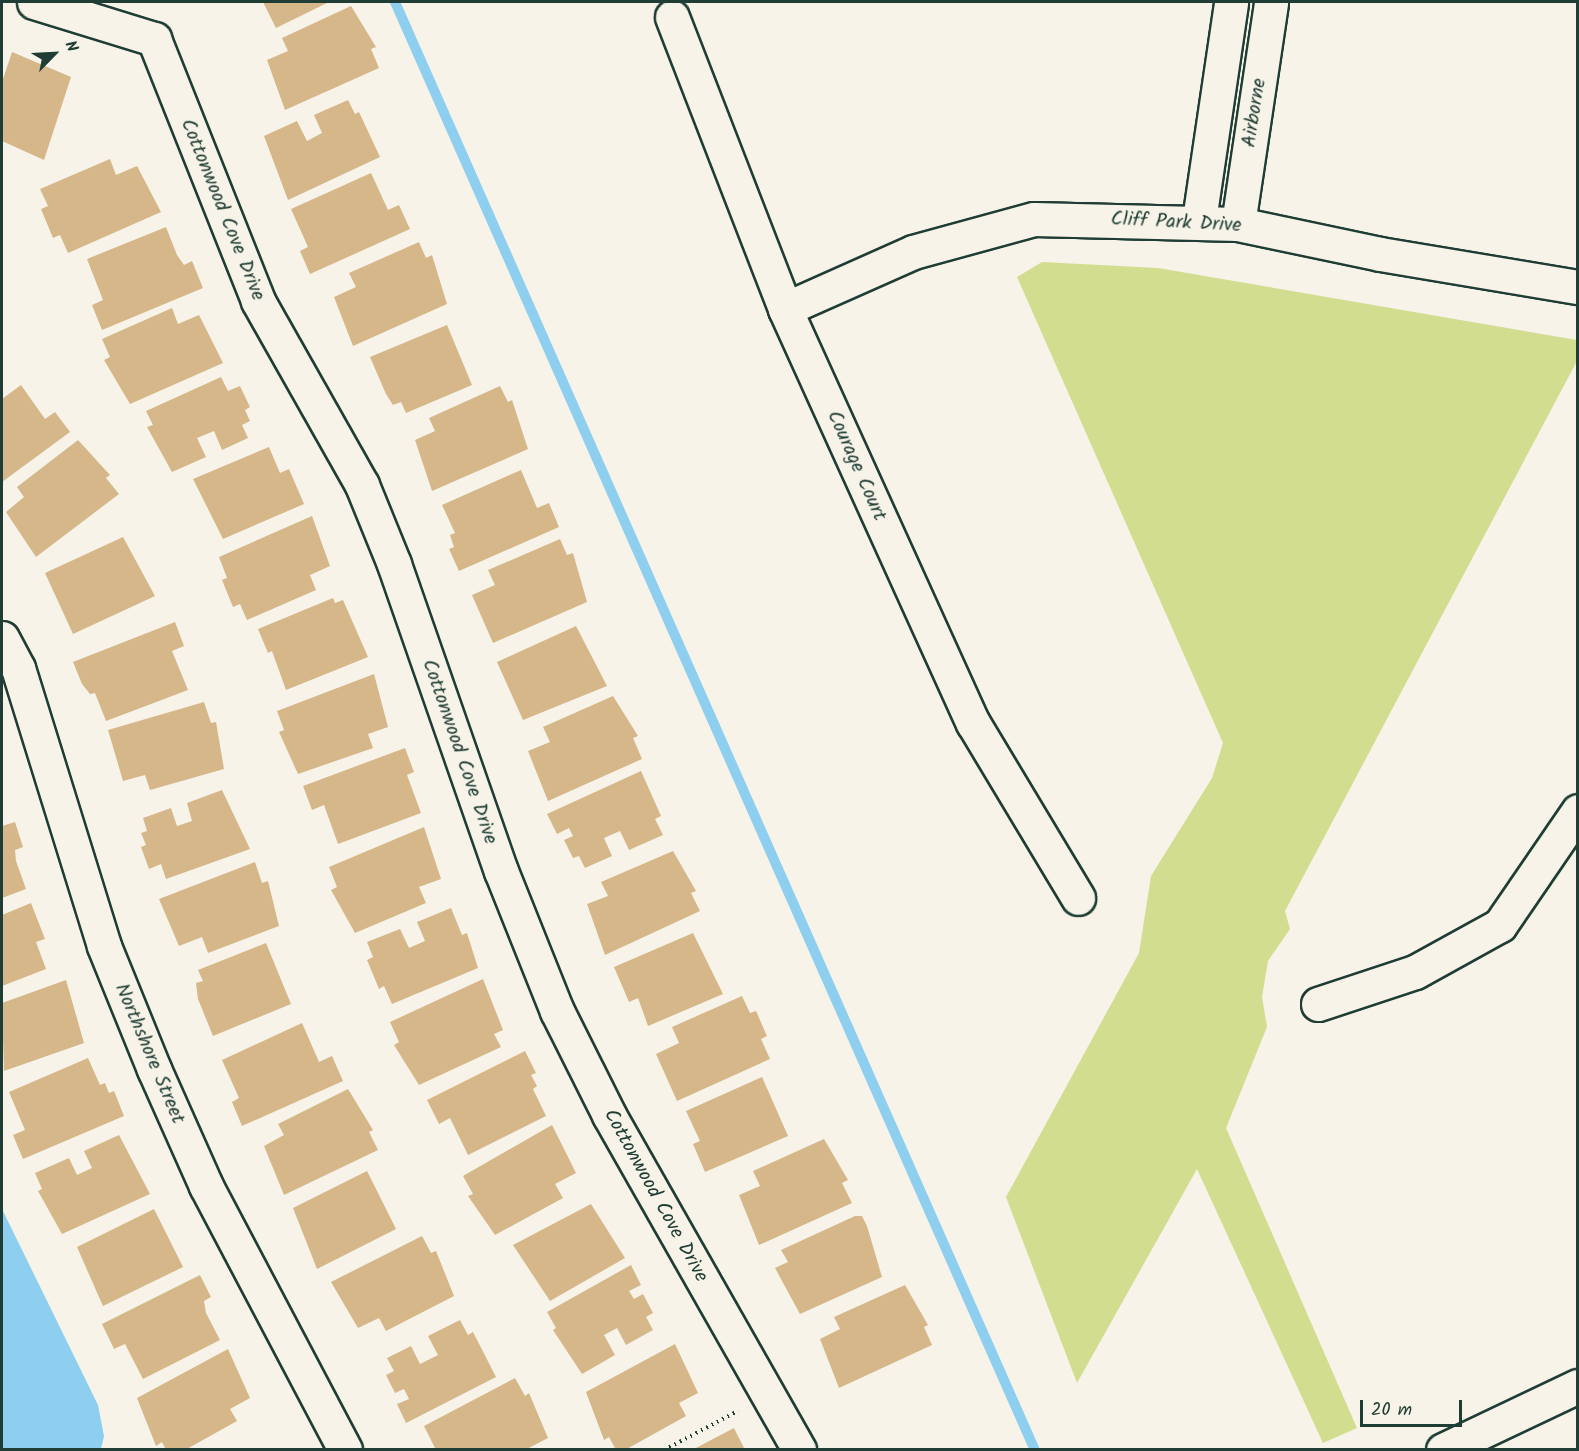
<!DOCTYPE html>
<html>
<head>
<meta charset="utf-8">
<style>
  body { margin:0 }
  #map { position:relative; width:1579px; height:1451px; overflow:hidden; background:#f7f3e8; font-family:Kalam,sans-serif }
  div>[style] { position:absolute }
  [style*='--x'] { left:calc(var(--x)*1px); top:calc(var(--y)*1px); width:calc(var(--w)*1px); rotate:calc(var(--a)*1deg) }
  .green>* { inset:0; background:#d2dd90 }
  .water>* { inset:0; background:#8ecfef }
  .stream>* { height:10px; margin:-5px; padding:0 5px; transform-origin:5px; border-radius:5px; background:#8ecfef }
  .building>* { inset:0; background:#d5b789 }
  .path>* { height:4px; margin-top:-2px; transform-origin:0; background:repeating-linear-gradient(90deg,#1f3d34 0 1.5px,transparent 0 6px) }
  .roads { filter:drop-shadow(2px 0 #1f3d34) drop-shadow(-2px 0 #1f3d34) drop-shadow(0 2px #1f3d34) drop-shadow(0 -2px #1f3d34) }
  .minor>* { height:33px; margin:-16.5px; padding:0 16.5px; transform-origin:16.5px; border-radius:16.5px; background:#f7f3e8 }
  span { translate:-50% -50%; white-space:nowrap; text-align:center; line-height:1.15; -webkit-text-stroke:4.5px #f7f3e8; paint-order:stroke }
  .street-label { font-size:20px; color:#1f3d34 }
  .frame { position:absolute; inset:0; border:3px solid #1f3d34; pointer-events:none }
  .north { position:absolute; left:24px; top:24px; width:60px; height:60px; -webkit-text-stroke:4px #f7f3e8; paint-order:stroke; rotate:66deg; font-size:16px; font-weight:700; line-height:24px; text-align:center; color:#1f3d34 }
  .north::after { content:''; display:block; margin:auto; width:21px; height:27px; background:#1f3d34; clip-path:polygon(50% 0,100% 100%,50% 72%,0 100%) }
  .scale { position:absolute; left:1360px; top:1400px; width:102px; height:27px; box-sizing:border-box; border:3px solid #1f3d34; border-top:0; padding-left:8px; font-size:18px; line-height:21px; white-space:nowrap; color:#1f3d34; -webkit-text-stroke:4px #f7f3e8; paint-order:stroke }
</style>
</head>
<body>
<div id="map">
  <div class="green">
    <div style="clip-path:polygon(1042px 262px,1158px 268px,1577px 340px,1577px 361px,1285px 911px,1290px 929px,1268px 961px,1262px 997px,1267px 1027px,1226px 1128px,1357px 1428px,1323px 1443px,1197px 1169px,1077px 1383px,1006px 1197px,1139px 953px,1151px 876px,1212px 778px,1223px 743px,1017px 277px)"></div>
  </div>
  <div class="water">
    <div style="clip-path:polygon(2px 1209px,98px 1405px,104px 1436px,101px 1449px,2px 1449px)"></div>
  </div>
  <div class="stream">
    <div style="--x:395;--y:2;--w:1583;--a:66.16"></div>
  </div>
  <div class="building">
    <div style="clip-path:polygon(263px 2px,329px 2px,276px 28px)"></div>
    <div style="clip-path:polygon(351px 6px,376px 47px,371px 49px,379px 68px,285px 110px,267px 60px,288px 51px,282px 38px)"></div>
    <div style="clip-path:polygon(12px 52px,71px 77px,44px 160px,2px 141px,2px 82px)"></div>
    <div style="clip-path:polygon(348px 100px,355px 114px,359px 112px,380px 157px,288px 200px,264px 136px,297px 121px,307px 141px,322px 133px,314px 115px)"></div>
    <div style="clip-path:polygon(110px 159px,116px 175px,137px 166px,161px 212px,68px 253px,60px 235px,53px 238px,41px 209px,48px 206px,40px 189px)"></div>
    <div style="clip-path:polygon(371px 173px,388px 210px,399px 205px,410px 229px,310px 274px,300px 251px,308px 247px,291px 209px)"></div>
    <div style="clip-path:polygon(166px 227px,177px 255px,184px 265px,192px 261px,203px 288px,102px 330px,92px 305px,103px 300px,87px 259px)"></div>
    <div style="clip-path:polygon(419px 242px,426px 258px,432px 255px,447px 304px,353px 346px,334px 297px,356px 287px,349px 273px)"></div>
    <div style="clip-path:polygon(172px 308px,178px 324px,199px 315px,223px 363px,130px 404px,104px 360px,110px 357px,102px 339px)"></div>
    <div style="clip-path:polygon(447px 325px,472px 385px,406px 413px,401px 402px,393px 405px,386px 394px,370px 357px)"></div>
    <div style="clip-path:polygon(221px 377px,228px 391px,240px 386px,250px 407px,245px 410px,250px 421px,242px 425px,248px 438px,222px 450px,214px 431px,197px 438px,206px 457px,172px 472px,147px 427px,153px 425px,146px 411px)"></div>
    <div style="clip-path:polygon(21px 385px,45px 419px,55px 412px,70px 432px,2px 482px,2px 399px)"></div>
    <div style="clip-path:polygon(500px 386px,508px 402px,512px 400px,528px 449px,432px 491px,415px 440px,435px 431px,429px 418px)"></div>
    <div style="clip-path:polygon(78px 440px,110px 475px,106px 478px,119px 494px,36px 557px,6px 512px,24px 497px,17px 487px)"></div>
    <div style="clip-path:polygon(269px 447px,280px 473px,289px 469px,304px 504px,223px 539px,193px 479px)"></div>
    <div style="clip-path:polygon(521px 470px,537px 508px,549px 503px,559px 527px,459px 571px,449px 549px,454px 547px,450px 535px,455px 533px,442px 505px)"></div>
    <div style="clip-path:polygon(312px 516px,330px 566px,310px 575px,316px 590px,247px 620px,240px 604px,233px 607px,222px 580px,227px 578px,219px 557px)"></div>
    <div style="clip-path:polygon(123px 537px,155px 596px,73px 634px,45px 573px)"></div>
    <div style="clip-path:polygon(560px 539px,567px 555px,573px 553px,587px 602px,493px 643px,472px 595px,495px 585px,488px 570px)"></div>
    <div style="clip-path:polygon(333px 598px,335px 603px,343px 600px,368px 657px,286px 690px,272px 651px,268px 653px,258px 629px)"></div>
    <div style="clip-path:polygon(175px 622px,184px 646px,172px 651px,188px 690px,106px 721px,95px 693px,90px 694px,82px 684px,73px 662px)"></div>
    <div style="clip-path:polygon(576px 626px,607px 686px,523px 720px,497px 662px)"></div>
    <div style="clip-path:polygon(374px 674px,388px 727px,368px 734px,373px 748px,298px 774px,279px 732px,284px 730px,277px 711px)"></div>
    <div style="clip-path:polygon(613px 696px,638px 736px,633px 738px,642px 759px,548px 801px,528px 751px,550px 742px,543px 727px)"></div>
    <div style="clip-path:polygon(204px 702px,211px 723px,216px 722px,224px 769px,150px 790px,145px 775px,123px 781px,108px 730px)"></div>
    <div style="clip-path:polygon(405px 748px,414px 772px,407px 775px,421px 813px,338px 844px,324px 805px,312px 810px,303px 786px)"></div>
    <div style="clip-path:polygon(641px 771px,661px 816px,655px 819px,663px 835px,629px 850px,620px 831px,604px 838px,612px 856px,585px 868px,579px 856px,573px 858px,564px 840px,573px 836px,569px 828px,557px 834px,547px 814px)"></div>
    <div style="clip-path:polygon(222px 790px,250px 849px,166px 879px,161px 864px,149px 869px,141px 847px,146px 845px,141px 833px,147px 831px,143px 818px,171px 808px,177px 826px,192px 821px,187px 803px)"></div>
    <div style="clip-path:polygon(15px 822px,23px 847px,15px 850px,16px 861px,26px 889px,2px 898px,2px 826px)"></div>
    <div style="clip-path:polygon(424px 827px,441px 879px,419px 887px,426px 903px,355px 933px,331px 890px,337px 887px,329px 867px)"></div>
    <div style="clip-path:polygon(673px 851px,696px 891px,691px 893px,700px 911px,605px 955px,587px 904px,608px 896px,601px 882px)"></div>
    <div style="clip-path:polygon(255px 862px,262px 883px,268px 881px,279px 926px,208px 953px,202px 937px,179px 946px,159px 899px)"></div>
    <div style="clip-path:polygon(31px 903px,45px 939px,36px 942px,46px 969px,2px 986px,2px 915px)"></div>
    <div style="clip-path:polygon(451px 908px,462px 935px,467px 933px,478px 968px,392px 1004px,384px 986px,379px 989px,367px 960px,373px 957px,367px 942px,400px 929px,409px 948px,425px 941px,417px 922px)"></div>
    <div style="clip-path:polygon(693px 933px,723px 994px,648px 1026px,638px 998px,629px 1002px,614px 967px)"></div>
    <div style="clip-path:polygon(266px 943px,291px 1004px,213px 1036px,198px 999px,196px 983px,203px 981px,198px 970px)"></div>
    <div style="clip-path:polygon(483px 979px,503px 1030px,494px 1034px,501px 1047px,419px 1085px,394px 1045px,399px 1042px,390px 1022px)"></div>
    <div style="clip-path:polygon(66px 980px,84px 1043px,4px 1071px,2px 1003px)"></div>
    <div style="clip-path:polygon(742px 996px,750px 1013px,756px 1011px,767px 1036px,761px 1039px,770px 1059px,677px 1101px,656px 1054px,679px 1043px,672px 1027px)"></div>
    <div style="clip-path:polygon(302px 1023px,319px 1062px,332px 1056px,343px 1081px,242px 1126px,232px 1102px,239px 1098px,222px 1060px)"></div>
    <div style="clip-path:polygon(525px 1051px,536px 1073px,531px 1075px,537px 1086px,533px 1089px,546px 1116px,468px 1155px,450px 1118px,439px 1124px,427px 1100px)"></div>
    <div style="clip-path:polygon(88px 1058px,100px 1085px,105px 1083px,109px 1093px,114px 1091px,124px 1116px,23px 1159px,13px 1135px,25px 1130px,9px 1092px)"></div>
    <div style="clip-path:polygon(762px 1077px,788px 1136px,705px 1172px,693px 1144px,700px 1141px,686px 1111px)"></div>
    <div style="clip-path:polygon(348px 1089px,373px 1130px,369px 1132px,378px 1150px,284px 1195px,264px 1146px,284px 1135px,278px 1124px)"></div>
    <div style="clip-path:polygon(552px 1125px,576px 1173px,555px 1184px,563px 1198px,495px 1235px,468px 1196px,473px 1194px,463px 1176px)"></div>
    <div style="clip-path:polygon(119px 1135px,150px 1194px,62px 1234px,38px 1191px,42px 1189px,35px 1173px,69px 1158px,77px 1175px,92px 1168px,84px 1151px)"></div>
    <div style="clip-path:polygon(824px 1139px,848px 1180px,842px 1183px,852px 1203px,759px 1245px,739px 1195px,760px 1186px,753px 1171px)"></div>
    <div style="clip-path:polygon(367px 1171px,396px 1229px,317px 1269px,293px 1208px)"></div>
    <div style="clip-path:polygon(591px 1204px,625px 1258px,550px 1301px,513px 1245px)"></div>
    <div style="clip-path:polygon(154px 1209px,183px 1267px,103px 1306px,77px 1247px)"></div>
    <div style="clip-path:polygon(855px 1216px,862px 1216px,867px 1226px,882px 1277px,800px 1314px,775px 1268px,788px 1262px,781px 1250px)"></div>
    <div style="clip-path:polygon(422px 1236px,431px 1253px,436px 1251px,454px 1296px,386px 1331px,379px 1318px,358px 1328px,331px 1282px)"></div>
    <div style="clip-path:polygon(631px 1265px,641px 1285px,629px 1291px,634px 1299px,643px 1294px,653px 1313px,646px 1317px,653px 1330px,626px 1345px,617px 1328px,604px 1335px,615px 1355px,582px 1374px,553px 1330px,556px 1328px,547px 1312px)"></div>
    <div style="clip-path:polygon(200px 1275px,211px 1297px,204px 1301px,206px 1313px,220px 1340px,143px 1379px,125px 1344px,114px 1349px,102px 1324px)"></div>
    <div style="clip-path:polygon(905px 1285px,928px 1325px,924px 1327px,932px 1345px,839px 1388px,820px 1339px,840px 1329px,834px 1317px)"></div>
    <div style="clip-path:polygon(460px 1320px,468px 1335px,473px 1332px,496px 1377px,406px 1423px,397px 1404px,409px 1399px,404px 1389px,395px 1393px,386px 1375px,394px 1371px,387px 1358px,411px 1346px,420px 1364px,438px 1355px,428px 1336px)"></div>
    <div style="clip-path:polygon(675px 1344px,698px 1393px,679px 1403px,686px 1416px,625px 1450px,616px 1450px,609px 1437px,604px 1440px,586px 1392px)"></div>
    <div style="clip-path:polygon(228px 1349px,250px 1398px,230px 1409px,237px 1421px,185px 1450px,166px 1450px,162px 1442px,156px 1446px,137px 1398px)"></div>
    <div style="clip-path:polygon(515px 1378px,525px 1396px,529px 1393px,548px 1438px,525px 1450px,436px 1450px,424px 1426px)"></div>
    <div style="clip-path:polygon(734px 1428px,745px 1450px,692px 1450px)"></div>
  </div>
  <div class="path">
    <div style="--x:664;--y:1450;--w:84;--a:-27.8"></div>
  </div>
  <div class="roads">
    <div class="minor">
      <div style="--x:34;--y:2;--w:126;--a:17.1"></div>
      <div style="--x:154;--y:39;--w:282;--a:68.3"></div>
      <div style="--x:258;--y:301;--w:211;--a:60.5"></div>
      <div style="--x:362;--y:485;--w:85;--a:67.9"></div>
      <div style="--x:394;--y:564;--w:325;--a:70.8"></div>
      <div style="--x:501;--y:871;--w:151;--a:68.2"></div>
      <div style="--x:557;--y:1011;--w:116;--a:63.4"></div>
      <div style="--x:609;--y:1115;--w:385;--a:60.4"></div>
      <div style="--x:672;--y:17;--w:313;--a:68.8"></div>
      <div style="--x:785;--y:309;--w:455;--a:65.6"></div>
      <div style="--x:973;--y:723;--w:204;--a:59"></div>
      <div style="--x:1199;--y:220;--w:220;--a:-81.6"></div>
      <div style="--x:1238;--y:224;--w:224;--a:-81.5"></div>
      <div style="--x:785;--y:309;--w:140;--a:-24"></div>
      <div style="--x:913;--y:252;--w:125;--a:-15.3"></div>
      <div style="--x:1034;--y:219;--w:204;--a:1.4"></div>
      <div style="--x:1238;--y:224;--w:145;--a:11.9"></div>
      <div style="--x:1380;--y:254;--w:201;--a:9.5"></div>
      <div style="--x:2;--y:638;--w:34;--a:62"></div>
      <div style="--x:18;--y:668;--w:291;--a:72.8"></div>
      <div style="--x:104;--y:946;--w:133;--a:67.9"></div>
      <div style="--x:154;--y:1069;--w:128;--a:66"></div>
      <div style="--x:206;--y:1186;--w:298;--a:62.2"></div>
      <div style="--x:1318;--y:1004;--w:102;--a:-18.3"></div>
      <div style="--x:1415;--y:972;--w:97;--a:-28.9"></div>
      <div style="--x:1500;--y:925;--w:138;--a:-55.6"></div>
      <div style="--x:1443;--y:1450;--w:149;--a:-25.4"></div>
    </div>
  </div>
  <div class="street-label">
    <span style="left:1255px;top:113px;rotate:-81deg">Airborne</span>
    <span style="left:222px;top:210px;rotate:68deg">Cottonwood Cove Drive</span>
    <span style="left:1176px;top:223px;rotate:3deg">Cliff Park Drive</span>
    <span style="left:856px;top:466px;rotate:66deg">Courage Court</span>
    <span style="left:459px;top:752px;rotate:71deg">Cottonwood Cove Drive</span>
    <span style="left:149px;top:1054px;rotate:67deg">Northshore Street</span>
    <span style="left:655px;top:1196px;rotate:61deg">Cottonwood Cove Drive</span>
  </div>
  <div class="frame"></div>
  <div class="north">N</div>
  <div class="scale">20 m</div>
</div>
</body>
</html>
